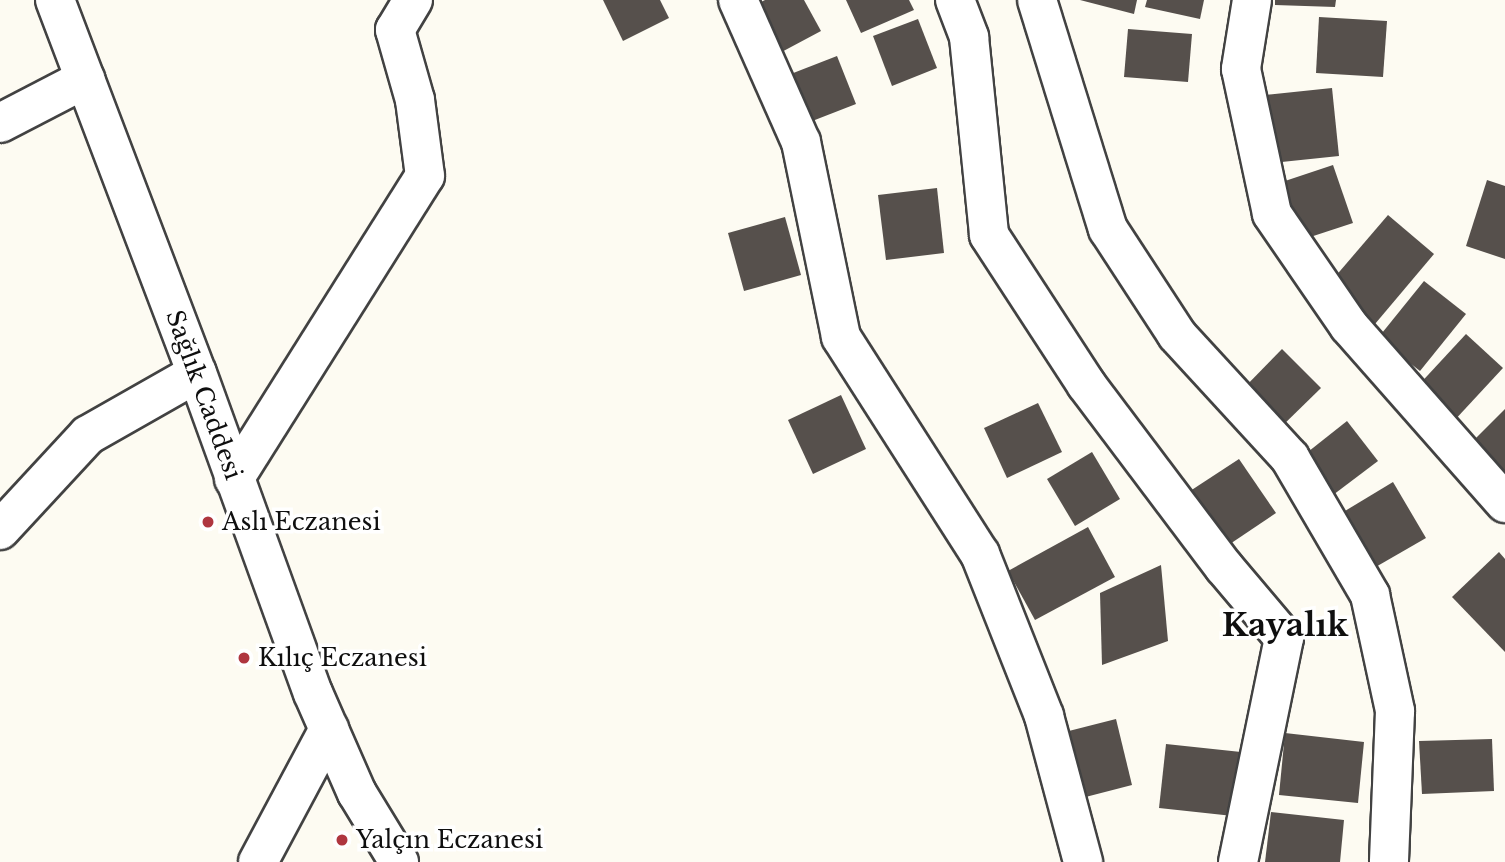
<!DOCTYPE html>
<html>
<head>
<meta charset="utf-8">
<style>
  body { margin:0 }
  #map { position:relative; width:1505px; height:862px; overflow:hidden; background:#fdfbf2; font-family:"Libre Baskerville",serif }
  div>[style] { position:absolute }
  [style*='--x'] { left:calc(var(--x)*1px); top:calc(var(--y)*1px); width:calc(var(--w)*1px); rotate:calc(var(--a)*1deg) }
  .building>* { inset:0; background:#56504c }
  .roads { filter:drop-shadow(2px 0 #424242) drop-shadow(-2px 0 #424242) drop-shadow(0 2px #424242) drop-shadow(0 -2px #424242) }
  .minor>* { height:38px; margin:-19px; padding:0 19px; transform-origin:19px; border-radius:19px; background:#fff }
  .tertiary>* { height:38px; margin:-19px; padding:0 19px; transform-origin:19px; border-radius:19px; background:#fff }
  .dots>* { width:19px; height:19px; translate:-50% -50%; box-sizing:border-box; border:4px solid #fff; border-radius:50% }
  span { translate:-50% -50%; white-space:nowrap; text-align:center; line-height:1.15; -webkit-text-stroke:7px #fff; paint-order:stroke }
  .street-label { font-size:24px; color:#0f0f0f }
  .poi-label { font-size:24px; color:#0f0f0f }
  .left { translate:0 -50%; text-align:left }
  .district-label { font-size:32px; color:#0f0f0f; font-weight:700 }
</style>
</head>
<body>
<div id="map">
  <div class="building">
    <div style="clip-path:polygon(603px 0,660px 0,669px 18px,623px 41px)"></div>
    <div style="clip-path:polygon(765px 0,804px 0,821px 31px,776px 55px,750px 8px)"></div>
    <div style="clip-path:polygon(846px 0,909px 0,914px 10px,861px 33px)"></div>
    <div style="clip-path:polygon(1080px 0,1137px 0,1134px 14px)"></div>
    <div style="clip-path:polygon(1147px 0,1204px 0,1200px 19px,1145px 7px)"></div>
    <div style="clip-path:polygon(1275px 0,1336px 0,1335px 7px,1275px 5px)"></div>
    <div style="clip-path:polygon(1319px 17px,1387px 21px,1383px 77px,1316px 73px)"></div>
    <div style="clip-path:polygon(918px 19px,937px 68px,892px 86px,873px 36px)"></div>
    <div style="clip-path:polygon(1128px 29px,1192px 34px,1188px 82px,1124px 77px)"></div>
    <div style="clip-path:polygon(837px 56px,856px 104px,802px 125px,783px 77px)"></div>
    <div style="clip-path:polygon(1332px 88px,1339px 156px,1272px 163px,1265px 95px)"></div>
    <div style="clip-path:polygon(1333px 165px,1353px 223px,1295px 242px,1276px 184px)"></div>
    <div style="clip-path:polygon(1487px 180px,1505px 186px,1505px 259px,1466px 246px)"></div>
    <div style="clip-path:polygon(937px 188px,944px 253px,886px 260px,878px 195px)"></div>
    <div style="clip-path:polygon(1388px 215px,1434px 254px,1375px 324px,1328px 285px)"></div>
    <div style="clip-path:polygon(785px 217px,801px 275px,744px 291px,728px 233px)"></div>
    <div style="clip-path:polygon(1424px 281px,1466px 314px,1420px 371px,1378px 338px)"></div>
    <div style="clip-path:polygon(1466px 334px,1503px 368px,1452px 423px,1415px 389px)"></div>
    <div style="clip-path:polygon(1282px 349px,1321px 388px,1277px 431px,1239px 393px)"></div>
    <div style="clip-path:polygon(841px 395px,866px 449px,813px 474px,788px 420px)"></div>
    <div style="clip-path:polygon(1038px 403px,1062px 452px,1007px 478px,984px 428px)"></div>
    <div style="clip-path:polygon(1505px 409px,1505px 484px,1467px 447px)"></div>
    <div style="clip-path:polygon(1347px 421px,1378px 461px,1329px 498px,1299px 459px)"></div>
    <div style="clip-path:polygon(1092px 452px,1120px 499px,1075px 526px,1047px 479px)"></div>
    <div style="clip-path:polygon(1239px 459px,1276px 513px,1221px 550px,1184px 495px)"></div>
    <div style="clip-path:polygon(1393px 482px,1426px 538px,1367px 572px,1335px 517px)"></div>
    <div style="clip-path:polygon(1088px 527px,1115px 577px,1035px 620px,1008px 571px)"></div>
    <div style="clip-path:polygon(1499px 552px,1505px 559px,1505px 652px,1452px 597px)"></div>
    <div style="clip-path:polygon(1161px 565px,1168px 641px,1102px 665px,1100px 593px)"></div>
    <div style="clip-path:polygon(1116px 719px,1132px 785px,1074px 800px,1057px 734px)"></div>
    <div style="clip-path:polygon(1285px 733px,1364px 742px,1358px 803px,1279px 795px)"></div>
    <div style="clip-path:polygon(1492px 739px,1494px 791px,1422px 794px,1419px 741px)"></div>
    <div style="clip-path:polygon(1166px 744px,1241px 752px,1233px 816px,1159px 808px)"></div>
    <div style="clip-path:polygon(1271px 812px,1344px 820px,1340px 862px,1265px 862px)"></div>
  </div>
  <div class="roads">
    <div class="minor">
      <div style="--x:738;--y:0;--w:155;--a:66.1"></div>
      <div style="--x:801;--y:142;--w:199;--a:78.4"></div>
      <div style="--x:841;--y:337;--w:258;--a:57.4"></div>
      <div style="--x:980;--y:554;--w:174;--a:68.4"></div>
      <div style="--x:1044;--y:716;--w:151;--a:75"></div>
      <div style="--x:955;--y:0;--w:40;--a:69"></div>
      <div style="--x:969;--y:37;--w:199;--a:84.2"></div>
      <div style="--x:989;--y:235;--w:178;--a:56.9"></div>
      <div style="--x:1086;--y:384;--w:229;--a:53"></div>
      <div style="--x:1224;--y:567;--w:93;--a:49.8"></div>
      <div style="--x:1284;--y:638;--w:229;--a:101.6"></div>
      <div style="--x:1037;--y:0;--w:240;--a:72.8"></div>
      <div style="--x:1108;--y:229;--w:126;--a:56.9"></div>
      <div style="--x:1177;--y:335;--w:167;--a:47.4"></div>
      <div style="--x:1290;--y:458;--w:159;--a:59.7"></div>
      <div style="--x:1370;--y:595;--w:119;--a:77.8"></div>
      <div style="--x:1395;--y:711;--w:151;--a:92.3"></div>
      <div style="--x:1252;--y:0;--w:70;--a:99.1"></div>
      <div style="--x:1241;--y:69;--w:148;--a:77.9"></div>
      <div style="--x:1272;--y:214;--w:136;--a:55.5"></div>
      <div style="--x:1349;--y:326;--w:236;--a:48.6"></div>
      <div style="--x:0;--y:123;--w:96;--a:-27.4"></div>
      <div style="--x:234;--y:479;--w:358;--a:-57.8"></div>
      <div style="--x:425;--y:176;--w:77;--a:-97.5"></div>
      <div style="--x:415;--y:100;--w:73;--a:-105.9"></div>
      <div style="--x:395;--y:30;--w:35;--a:-59"></div>
      <div style="--x:0;--y:530;--w:129;--a:-47.2"></div>
      <div style="--x:88;--y:435;--w:125;--a:-29.6"></div>
      <div style="--x:258;--y:862;--w:151;--a:-61.9"></div>
    </div>
    <div class="tertiary">
      <div style="--x:55;--y:0;--w:399;--a:69.2"></div>
      <div style="--x:197;--y:373;--w:340;--a:70.1"></div>
      <div style="--x:313;--y:693;--w:109;--a:66.3"></div>
      <div style="--x:357;--y:793;--w:81;--a:58.7"></div>
    </div>
  </div>
  <div class="dots">
    <div style="left:208px;top:522px;background:#af363f"></div>
    <div style="left:244px;top:658px;background:#af363f"></div>
    <div style="left:342px;top:840px;background:#af363f"></div>
  </div>
  <div class="street-label">
    <span style="left:204px;top:395px;rotate:70deg">Sağlık Caddesi</span>
  </div>
  <div class="poi-label">
    <span class="left" style="left:222px;top:522px">Aslı Eczanesi</span>
    <span class="left" style="left:258px;top:658px">Kılıç Eczanesi</span>
    <span class="left" style="left:356px;top:840px">Yalçın Eczanesi</span>
  </div>
  <div class="district-label">
    <span style="left:1285px;top:625px">Kayalık</span>
  </div>
</div>
</body>
</html>
